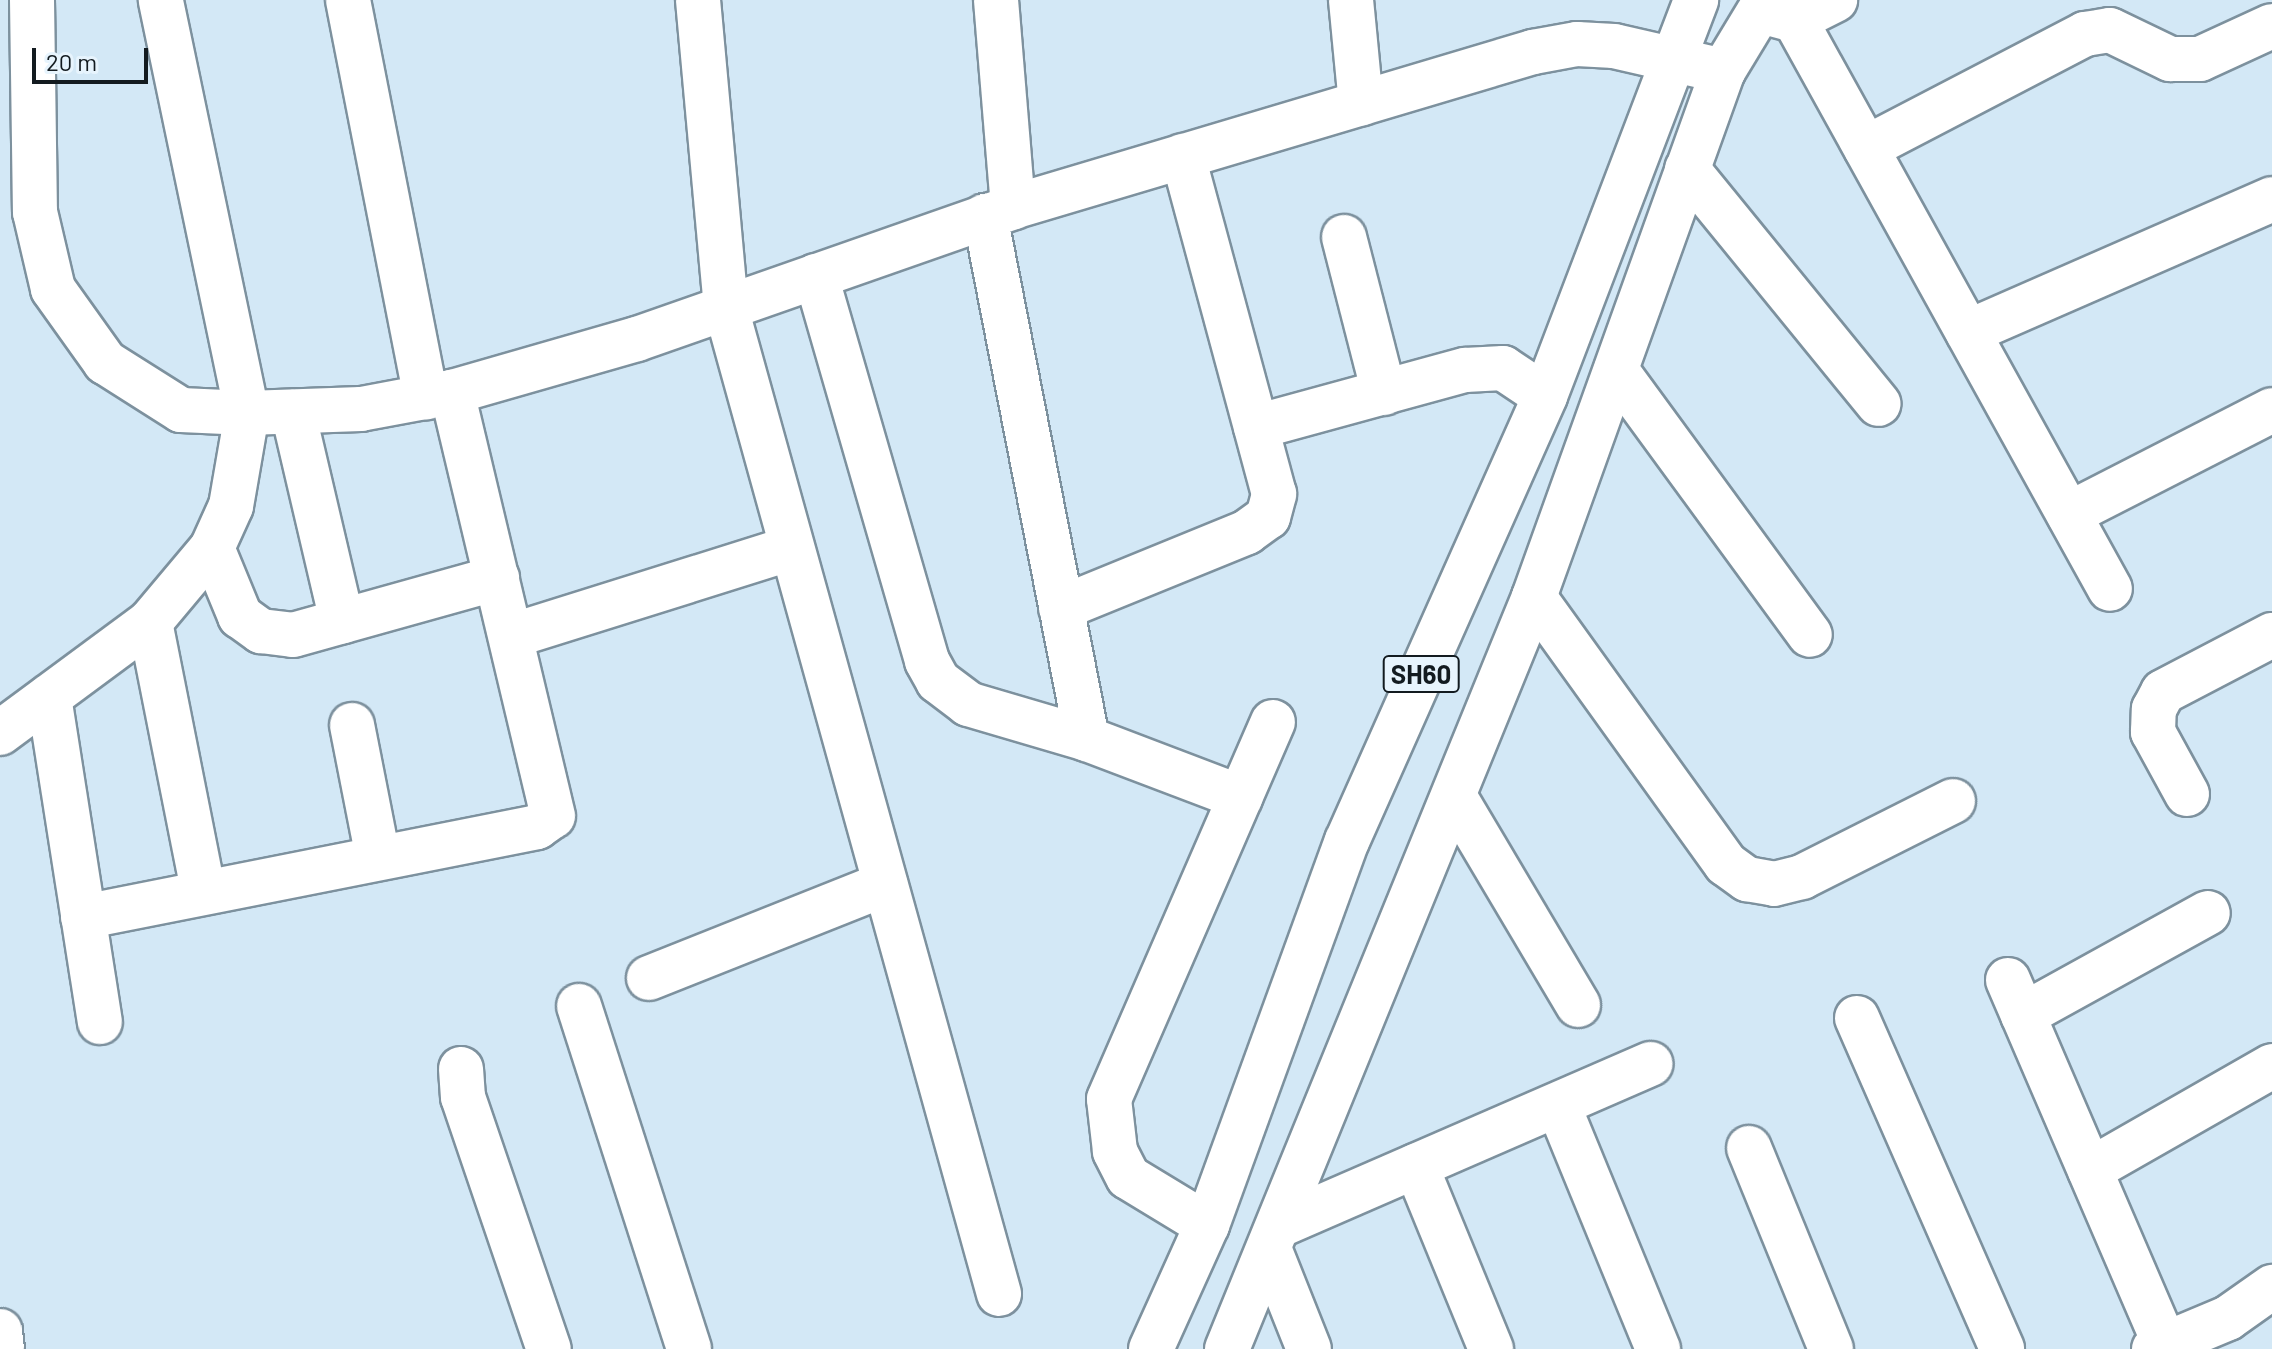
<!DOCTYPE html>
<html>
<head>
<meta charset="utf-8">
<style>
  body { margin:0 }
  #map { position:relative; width:2272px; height:1349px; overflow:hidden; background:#d3e8f6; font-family:Barlow,sans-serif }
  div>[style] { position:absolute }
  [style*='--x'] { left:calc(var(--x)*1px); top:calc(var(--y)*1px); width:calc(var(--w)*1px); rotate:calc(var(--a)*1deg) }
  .roads { filter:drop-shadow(2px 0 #7d919e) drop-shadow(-2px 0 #7d919e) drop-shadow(0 2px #7d919e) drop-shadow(0 -2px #7d919e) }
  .minor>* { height:44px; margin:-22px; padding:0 22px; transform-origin:22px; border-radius:22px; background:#fff }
  .major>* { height:44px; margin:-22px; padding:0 22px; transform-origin:22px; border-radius:22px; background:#fff }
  span { translate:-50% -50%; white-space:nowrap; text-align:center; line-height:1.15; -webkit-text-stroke:7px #e7f4fd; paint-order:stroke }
  .shield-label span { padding:2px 6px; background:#e7f4fd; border:2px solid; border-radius:6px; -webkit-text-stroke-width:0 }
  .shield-label { font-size:26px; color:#131b20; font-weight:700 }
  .scale { position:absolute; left:32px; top:48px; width:116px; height:36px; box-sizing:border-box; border:4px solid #131b20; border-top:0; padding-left:10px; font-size:24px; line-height:28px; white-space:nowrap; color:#131b20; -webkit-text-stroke:6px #e7f4fd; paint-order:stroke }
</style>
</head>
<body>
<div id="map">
  <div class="roads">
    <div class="minor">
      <div style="--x:32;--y:0;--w:212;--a:89.2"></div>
      <div style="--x:35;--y:212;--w:79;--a:76.8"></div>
      <div style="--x:53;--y:289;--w:90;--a:54.5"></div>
      <div style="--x:105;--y:362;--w:90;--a:32.3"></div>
      <div style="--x:181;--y:410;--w:66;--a:2.6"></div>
      <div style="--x:247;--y:413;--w:114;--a:-2"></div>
      <div style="--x:361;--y:409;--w:93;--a:-10.6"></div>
      <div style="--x:452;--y:392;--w:192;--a:-16"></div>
      <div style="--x:637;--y:339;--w:398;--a:-19.3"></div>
      <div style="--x:1013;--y:207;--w:543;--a:-16.6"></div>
      <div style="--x:1533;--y:52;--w:45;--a:-10.3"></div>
      <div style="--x:1577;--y:44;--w:37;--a:3"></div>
      <div style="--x:1614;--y:46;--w:112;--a:12.9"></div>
      <div style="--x:348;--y:0;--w:405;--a:78.9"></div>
      <div style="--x:698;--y:0;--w:309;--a:84.8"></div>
      <div style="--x:726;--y:308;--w:1023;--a:74.52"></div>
      <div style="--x:996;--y:0;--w:208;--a:85.3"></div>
      <div style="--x:1351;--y:0;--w:104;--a:84.5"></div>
      <div style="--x:1768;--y:13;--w:28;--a:15"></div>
      <div style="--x:1795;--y:20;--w:45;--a:-26.6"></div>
      <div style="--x:1795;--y:20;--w:650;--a:61.03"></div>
      <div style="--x:1866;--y:148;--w:247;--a:-27.5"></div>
      <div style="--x:2085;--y:34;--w:25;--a:-9"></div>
      <div style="--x:2110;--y:30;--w:67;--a:25.8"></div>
      <div style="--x:2170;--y:59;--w:30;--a:0"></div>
      <div style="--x:2200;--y:59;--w:79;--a:-24.6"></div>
      <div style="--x:1687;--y:169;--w:303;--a:50.8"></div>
      <div style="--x:985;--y:216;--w:533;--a:78.96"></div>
      <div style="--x:1344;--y:237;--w:161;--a:75.6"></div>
      <div style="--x:816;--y:276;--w:401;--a:73.9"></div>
      <div style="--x:927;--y:661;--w:23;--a:61"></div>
      <div style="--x:938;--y:681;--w:38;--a:37"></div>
      <div style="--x:968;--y:704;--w:124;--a:16.4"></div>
      <div style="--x:1087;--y:739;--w:164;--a:20.8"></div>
      <div style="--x:1968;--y:332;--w:332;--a:-23.6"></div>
      <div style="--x:1616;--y:370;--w:328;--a:53.8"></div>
      <div style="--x:293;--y:412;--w:215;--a:76.8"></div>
      <div style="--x:1256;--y:427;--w:217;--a:-15.3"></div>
      <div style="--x:1465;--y:370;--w:38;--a:-3"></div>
      <div style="--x:1503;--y:368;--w:50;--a:33.7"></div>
      <div style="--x:2069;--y:514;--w:228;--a:-27.1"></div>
      <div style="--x:212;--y:548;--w:74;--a:67.6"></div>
      <div style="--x:240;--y:616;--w:26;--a:36"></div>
      <div style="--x:261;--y:631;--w:32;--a:7"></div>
      <div style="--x:293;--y:635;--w:212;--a:-15.6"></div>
      <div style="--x:1534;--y:597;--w:329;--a:54.3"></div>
      <div style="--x:1726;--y:864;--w:26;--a:36"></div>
      <div style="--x:1747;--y:879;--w:27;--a:10"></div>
      <div style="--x:1774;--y:884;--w:29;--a:-14"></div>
      <div style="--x:1802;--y:877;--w:169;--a:-26.7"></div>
      <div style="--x:1061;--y:608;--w:201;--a:-22.2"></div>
      <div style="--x:1247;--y:532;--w:26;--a:-36"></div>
      <div style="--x:1268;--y:517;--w:24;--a:-75"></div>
      <div style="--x:1274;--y:494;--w:350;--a:-105.1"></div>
      <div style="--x:150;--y:622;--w:273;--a:78.8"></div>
      <div style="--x:511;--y:636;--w:294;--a:-17.4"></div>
      <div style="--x:49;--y:697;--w:329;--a:81.1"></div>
      <div style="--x:352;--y:725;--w:135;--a:78.9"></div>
      <div style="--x:0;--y:733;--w:187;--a:-36.5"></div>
      <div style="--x:150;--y:622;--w:97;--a:-50"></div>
      <div style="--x:212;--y:548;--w:46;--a:-65.7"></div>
      <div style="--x:231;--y:506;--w:94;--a:-80.2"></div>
      <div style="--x:247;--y:413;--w:422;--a:-101.8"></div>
      <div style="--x:2187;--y:794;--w:71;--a:-118.7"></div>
      <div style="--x:2153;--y:732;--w:23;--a:-88"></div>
      <div style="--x:2154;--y:709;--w:19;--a:-62"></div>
      <div style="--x:2163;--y:692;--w:123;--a:-27.6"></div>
      <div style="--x:1454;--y:796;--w:243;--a:59.3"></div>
      <div style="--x:83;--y:917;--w:463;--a:-11.2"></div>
      <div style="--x:537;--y:827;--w:19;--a:-35"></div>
      <div style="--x:553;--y:816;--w:436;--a:-103.4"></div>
      <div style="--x:649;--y:978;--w:254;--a:-21.7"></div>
      <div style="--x:2008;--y:980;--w:397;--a:66.7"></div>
      <div style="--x:579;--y:1006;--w:360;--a:72.2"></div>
      <div style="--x:2023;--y:1015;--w:211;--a:-28.9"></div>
      <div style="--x:1857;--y:1018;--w:361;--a:66.3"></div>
      <div style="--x:461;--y:1069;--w:28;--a:86"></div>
      <div style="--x:463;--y:1097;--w:266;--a:71.2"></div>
      <div style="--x:1558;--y:1105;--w:264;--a:67.7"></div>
      <div style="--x:1749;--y:1148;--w:217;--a:67.8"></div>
      <div style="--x:1416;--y:1166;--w:198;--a:67.7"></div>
      <div style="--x:2090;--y:1170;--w:210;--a:-29.7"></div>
      <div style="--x:1207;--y:1225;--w:92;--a:-148.7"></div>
      <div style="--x:1128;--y:1177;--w:29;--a:-117"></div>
      <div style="--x:1115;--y:1151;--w:52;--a:-96.6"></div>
      <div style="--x:1109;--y:1099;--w:411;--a:-66.5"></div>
      <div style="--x:1280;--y:1225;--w:404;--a:-23.5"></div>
      <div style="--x:1270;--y:1251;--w:105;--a:68.3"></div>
      <div style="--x:0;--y:1331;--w:18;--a:84"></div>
      <div style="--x:2154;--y:1349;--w:80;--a:-22.7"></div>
      <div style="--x:2228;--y:1318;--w:54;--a:-35.2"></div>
    </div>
    <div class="major">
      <div style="--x:1151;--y:1349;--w:136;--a:-65.7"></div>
      <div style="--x:1207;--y:1225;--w:409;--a:-70"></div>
      <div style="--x:1347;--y:841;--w:487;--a:-66"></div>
      <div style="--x:1545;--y:396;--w:424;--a:-69.1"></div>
      <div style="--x:1227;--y:1349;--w:812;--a:-67.79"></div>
      <div style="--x:1534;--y:597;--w:559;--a:-70.24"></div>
      <div style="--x:1723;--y:71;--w:83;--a:-58.8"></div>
    </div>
  </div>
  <div class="shield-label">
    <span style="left:1421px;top:674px">SH60</span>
  </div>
  <div class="scale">20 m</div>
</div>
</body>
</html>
